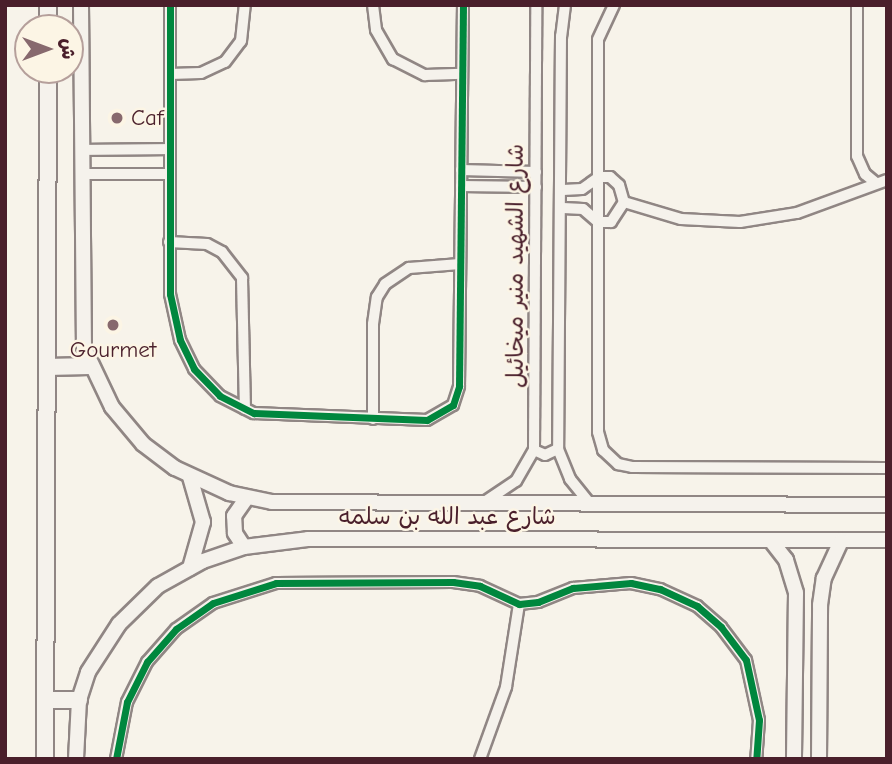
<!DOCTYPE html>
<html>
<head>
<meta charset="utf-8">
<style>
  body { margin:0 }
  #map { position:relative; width:892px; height:764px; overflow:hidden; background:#f7f3ea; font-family:"Comic Neue","Playpen Sans Arabic",sans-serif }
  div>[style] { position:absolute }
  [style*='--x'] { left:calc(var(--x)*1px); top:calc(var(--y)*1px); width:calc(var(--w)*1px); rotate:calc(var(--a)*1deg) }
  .roads { filter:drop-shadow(2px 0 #908684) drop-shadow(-2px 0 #908684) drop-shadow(0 2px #908684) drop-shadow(0 -2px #908684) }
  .street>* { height:10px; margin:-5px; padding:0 5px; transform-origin:5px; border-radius:5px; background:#f5f2ec }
  .secondary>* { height:14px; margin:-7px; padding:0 7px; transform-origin:7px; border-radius:7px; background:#f5f2ec }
  .primary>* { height:16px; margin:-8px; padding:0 8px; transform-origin:8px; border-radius:8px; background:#f5f2ec }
  .cycleway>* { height:7px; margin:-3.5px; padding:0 3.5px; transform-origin:3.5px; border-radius:3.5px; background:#00873e }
  .dots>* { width:19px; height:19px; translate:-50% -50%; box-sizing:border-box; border:4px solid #fcf5e5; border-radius:50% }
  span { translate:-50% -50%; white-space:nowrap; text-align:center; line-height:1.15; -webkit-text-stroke:5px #fcf5e5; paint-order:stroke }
  .poi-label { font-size:23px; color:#4a1f2b }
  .left { translate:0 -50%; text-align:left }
  .street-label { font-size:23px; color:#4a1f2b }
  .frame { position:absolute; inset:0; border:7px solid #4a1f2b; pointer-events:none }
  .north { position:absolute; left:14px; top:14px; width:70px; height:70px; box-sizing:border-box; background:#fcf5e5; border:2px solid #b59f9b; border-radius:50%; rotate:90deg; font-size:19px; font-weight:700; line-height:28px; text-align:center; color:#4a1f2b }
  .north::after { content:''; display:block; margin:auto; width:24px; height:32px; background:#87696e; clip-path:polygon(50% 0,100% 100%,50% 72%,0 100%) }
</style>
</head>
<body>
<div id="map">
  <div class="roads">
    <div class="street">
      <div style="--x:170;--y:5;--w:289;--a:90"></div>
      <div style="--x:170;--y:294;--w:47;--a:77.7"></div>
      <div style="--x:180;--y:340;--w:32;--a:64"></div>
      <div style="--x:194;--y:369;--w:37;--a:46"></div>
      <div style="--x:220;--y:396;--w:38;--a:27"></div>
      <div style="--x:254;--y:413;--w:173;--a:2.3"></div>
      <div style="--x:427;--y:420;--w:30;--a:-30"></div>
      <div style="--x:453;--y:405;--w:20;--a:-72"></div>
      <div style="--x:459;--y:386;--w:381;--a:-89.4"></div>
      <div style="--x:373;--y:5;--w:25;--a:83"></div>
      <div style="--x:376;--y:30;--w:34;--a:60"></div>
      <div style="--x:393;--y:59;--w:36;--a:27"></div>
      <div style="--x:425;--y:75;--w:37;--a:-2"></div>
      <div style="--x:565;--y:5;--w:31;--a:97"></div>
      <div style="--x:561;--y:36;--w:413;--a:90.4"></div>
      <div style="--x:558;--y:449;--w:32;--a:68"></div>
      <div style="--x:570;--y:479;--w:32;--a:51"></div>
      <div style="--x:614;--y:5;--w:38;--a:115"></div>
      <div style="--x:598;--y:40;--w:392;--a:90"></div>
      <div style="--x:598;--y:432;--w:19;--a:74"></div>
      <div style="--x:603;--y:450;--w:21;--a:43"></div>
      <div style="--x:618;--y:464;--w:14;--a:12"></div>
      <div style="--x:632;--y:467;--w:255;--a:0.2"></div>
      <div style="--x:857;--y:5;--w:151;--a:90"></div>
      <div style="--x:857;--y:156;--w:20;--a:66"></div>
      <div style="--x:865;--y:174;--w:14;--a:39"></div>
      <div style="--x:170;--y:74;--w:31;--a:-2"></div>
      <div style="--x:201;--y:73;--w:26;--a:-25"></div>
      <div style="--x:225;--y:62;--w:26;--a:-53"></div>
      <div style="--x:241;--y:41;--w:36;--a:-84"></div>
      <div style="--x:81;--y:150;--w:89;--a:-0.6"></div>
      <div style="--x:461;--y:170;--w:75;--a:1.5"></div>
      <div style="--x:81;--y:174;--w:89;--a:0"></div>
      <div style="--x:461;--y:186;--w:75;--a:0.8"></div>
      <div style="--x:563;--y:190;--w:19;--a:-3"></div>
      <div style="--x:582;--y:189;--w:21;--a:-35"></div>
      <div style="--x:599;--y:177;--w:11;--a:0"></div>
      <div style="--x:610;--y:177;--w:12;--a:42"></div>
      <div style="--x:619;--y:185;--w:18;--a:74"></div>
      <div style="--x:624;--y:202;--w:24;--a:123"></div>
      <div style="--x:611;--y:222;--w:13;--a:180"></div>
      <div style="--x:598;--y:222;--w:20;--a:-139"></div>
      <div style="--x:583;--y:209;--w:20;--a:-177"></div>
      <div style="--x:624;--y:202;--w:59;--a:16.6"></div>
      <div style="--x:681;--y:219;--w:59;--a:2.9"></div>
      <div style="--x:740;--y:222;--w:58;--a:-9"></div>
      <div style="--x:797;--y:213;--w:96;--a:-20.1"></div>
      <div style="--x:169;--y:242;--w:38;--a:3"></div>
      <div style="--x:207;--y:244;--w:17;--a:28"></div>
      <div style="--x:222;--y:252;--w:33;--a:52"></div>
      <div style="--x:242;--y:278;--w:131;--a:88.7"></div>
      <div style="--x:373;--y:419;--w:95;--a:-90"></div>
      <div style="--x:373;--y:324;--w:27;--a:-82"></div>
      <div style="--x:377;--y:297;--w:15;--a:-58"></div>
      <div style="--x:385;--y:284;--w:29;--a:-34"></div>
      <div style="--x:409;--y:268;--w:51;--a:-4.5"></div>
      <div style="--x:534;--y:450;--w:12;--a:24"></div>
      <div style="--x:545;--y:455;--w:14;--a:-25"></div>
      <div style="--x:483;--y:503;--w:40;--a:-34"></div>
      <div style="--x:516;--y:481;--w:36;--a:-60"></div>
      <div style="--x:534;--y:450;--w:445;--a:-89.7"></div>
      <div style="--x:116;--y:759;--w:58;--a:-79.1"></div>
      <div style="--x:127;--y:702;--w:45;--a:-63.4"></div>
      <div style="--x:147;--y:662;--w:44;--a:-48.7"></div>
      <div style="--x:176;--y:629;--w:45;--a:-35.1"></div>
      <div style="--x:213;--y:603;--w:66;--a:-17.6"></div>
      <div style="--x:276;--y:583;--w:177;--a:-0.3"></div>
      <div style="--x:453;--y:582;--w:27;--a:8"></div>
      <div style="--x:480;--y:586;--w:43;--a:24.8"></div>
      <div style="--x:519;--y:604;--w:19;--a:-6"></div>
      <div style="--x:538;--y:602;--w:38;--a:-22"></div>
      <div style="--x:573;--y:588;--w:58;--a:-4.9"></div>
      <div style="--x:631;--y:583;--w:30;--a:12"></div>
      <div style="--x:660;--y:589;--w:41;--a:24.7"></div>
      <div style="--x:697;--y:606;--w:32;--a:41"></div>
      <div style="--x:721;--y:627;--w:41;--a:52.9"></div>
      <div style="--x:746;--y:660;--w:61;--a:77.8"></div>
      <div style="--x:759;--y:720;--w:39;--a:94"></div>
      <div style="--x:480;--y:759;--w:77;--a:-70.1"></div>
      <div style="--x:506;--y:687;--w:84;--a:-81.1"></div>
    </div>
    <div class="secondary">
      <div style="--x:81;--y:5;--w:343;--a:89.5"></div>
      <div style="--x:84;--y:348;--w:65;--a:64.6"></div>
      <div style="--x:112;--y:407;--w:48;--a:50"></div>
      <div style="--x:143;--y:444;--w:40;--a:37"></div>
      <div style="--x:175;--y:468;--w:60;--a:24.8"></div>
      <div style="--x:229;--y:493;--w:44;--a:11.8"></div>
      <div style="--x:272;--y:502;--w:615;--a:0.28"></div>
      <div style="--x:772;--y:542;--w:23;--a:52"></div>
      <div style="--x:786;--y:560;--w:34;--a:73"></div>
      <div style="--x:796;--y:593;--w:166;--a:90.7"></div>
      <div style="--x:244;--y:547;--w:17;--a:-123"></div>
      <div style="--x:235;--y:533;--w:17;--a:-93"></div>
      <div style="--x:234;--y:516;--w:21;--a:-55"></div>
      <div style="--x:190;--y:568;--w:48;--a:-74.2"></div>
      <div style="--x:203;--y:522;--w:47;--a:-106.1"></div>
      <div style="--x:76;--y:759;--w:59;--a:-87.1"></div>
      <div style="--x:79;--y:700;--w:29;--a:-72"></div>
      <div style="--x:88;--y:672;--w:57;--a:-57.1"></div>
      <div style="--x:119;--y:624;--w:54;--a:-44.3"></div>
      <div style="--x:158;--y:586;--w:51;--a:-29.1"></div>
      <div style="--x:203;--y:561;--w:43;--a:-18.9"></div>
      <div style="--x:244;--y:547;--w:64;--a:-7.1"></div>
      <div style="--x:308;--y:539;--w:579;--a:0.1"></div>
      <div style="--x:819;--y:759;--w:154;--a:-89.6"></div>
      <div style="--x:820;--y:605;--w:27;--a:-82"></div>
      <div style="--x:824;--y:578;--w:41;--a:-65.3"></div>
    </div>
    <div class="primary">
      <div style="--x:48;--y:28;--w:23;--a:-90"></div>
      <div style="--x:47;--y:367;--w:42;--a:-1.4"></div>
      <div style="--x:45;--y:700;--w:34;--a:0"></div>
      <div style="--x:45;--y:759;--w:689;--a:-89.75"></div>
    </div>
  </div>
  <div class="cycleway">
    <div style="--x:170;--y:5;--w:289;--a:90"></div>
    <div style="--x:170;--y:294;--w:47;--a:77.7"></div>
    <div style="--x:180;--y:340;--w:32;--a:64"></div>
    <div style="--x:194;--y:369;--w:37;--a:46"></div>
    <div style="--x:220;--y:396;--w:38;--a:27"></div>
    <div style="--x:254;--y:413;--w:173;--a:2.3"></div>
    <div style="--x:427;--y:420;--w:30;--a:-30"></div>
    <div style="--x:453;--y:405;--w:20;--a:-72"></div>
    <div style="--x:459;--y:386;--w:381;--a:-89.4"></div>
    <div style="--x:116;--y:759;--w:58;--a:-79.1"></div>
    <div style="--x:127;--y:702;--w:45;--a:-63.4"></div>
    <div style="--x:147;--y:662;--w:44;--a:-48.7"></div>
    <div style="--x:176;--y:629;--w:45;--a:-35.1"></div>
    <div style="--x:213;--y:603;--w:66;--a:-17.6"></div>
    <div style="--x:276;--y:583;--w:177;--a:-0.3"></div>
    <div style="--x:453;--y:582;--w:27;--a:8"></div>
    <div style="--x:480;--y:586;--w:43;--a:24.8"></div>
    <div style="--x:519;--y:604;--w:19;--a:-6"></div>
    <div style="--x:538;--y:602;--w:38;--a:-22"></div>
    <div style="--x:573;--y:588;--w:58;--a:-4.9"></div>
    <div style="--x:631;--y:583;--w:30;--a:12"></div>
    <div style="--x:660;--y:589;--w:41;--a:24.7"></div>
    <div style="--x:697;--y:606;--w:32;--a:41"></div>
    <div style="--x:721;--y:627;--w:41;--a:52.9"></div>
    <div style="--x:746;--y:660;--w:61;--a:77.8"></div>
    <div style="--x:759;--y:720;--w:39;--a:94"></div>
  </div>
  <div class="dots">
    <div style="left:117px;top:118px;background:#87696e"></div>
    <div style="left:113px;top:325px;background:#87696e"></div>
  </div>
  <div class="poi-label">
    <span class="left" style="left:131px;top:118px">Caf</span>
    <span style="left:113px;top:350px">Gourmet</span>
  </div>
  <div class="street-label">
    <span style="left:516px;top:266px;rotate:-90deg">شارع الشهيد منير ميخائيل</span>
    <span style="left:447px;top:517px">شارع عبد الله بن سلمه</span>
  </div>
  <div class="frame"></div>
  <div class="north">ش</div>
</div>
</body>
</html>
